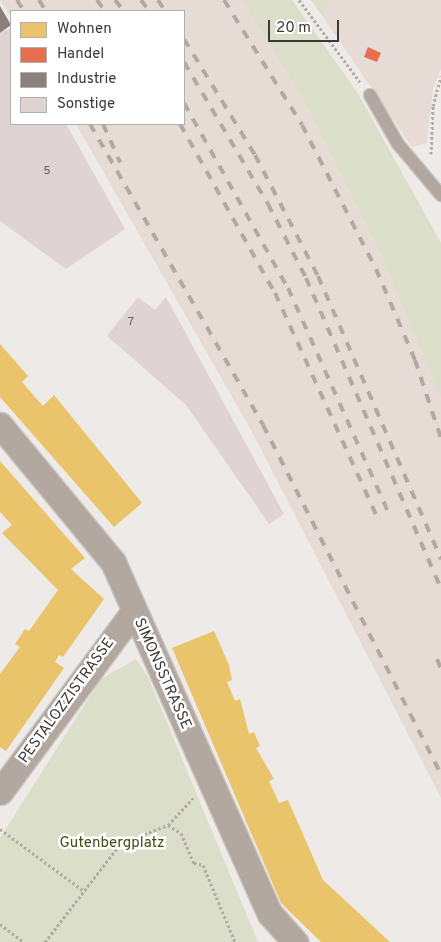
<!DOCTYPE html>
<html>
<head>
<meta charset="utf-8">
<style>
  body { margin:0 }
  #map { position:relative; width:441px; height:942px; overflow:hidden; background:#eeeae7; font-family:Overpass,sans-serif }
  div>[style] { position:absolute }
  [style*='--x'] { left:calc(var(--x)*1px); top:calc(var(--y)*1px); width:calc(var(--w)*1px); rotate:calc(var(--a)*1deg) }
  .built>* { inset:0; background:#e6dcd5 }
  .green>* { inset:0; background:#dbdec9 }
  .homes>* { inset:0; background:#e9c46a }
  .shops>* { inset:0; background:#e76f51 }
  .industry>* { inset:0; background:#8a817c }
  .building>* { inset:0; background:#dfd3d4 }
  .path>* { height:3px; margin-top:-1.5px; transform-origin:0; background:repeating-linear-gradient(90deg,#b2aaa4 0 2.5px,transparent 0 5px) }
  .roads { filter:drop-shadow(1px 0 #cac7c5) drop-shadow(-1px 0 #cac7c5) drop-shadow(0 1px #cac7c5) drop-shadow(0 -1px #cac7c5) }
  .service>* { height:12px; margin:-6px; padding:0 6px; transform-origin:6px; border-radius:6px; background:#b3a89f }
  .minor>* { height:25px; margin:-12.5px; padding:0 12.5px; transform-origin:12.5px; border-radius:12.5px; background:#b3a89f }
  .rail>* { height:4px; margin-top:-2px; transform-origin:0; background:repeating-linear-gradient(90deg,#b2a9a5 0 9px,transparent 0 18px) }
  span { translate:-50% -50%; white-space:nowrap; text-align:center; line-height:1.15; -webkit-text-stroke:5px #fff; paint-order:stroke }
  .number-label { font-size:12px; color:#666160 }
  .number-label span { -webkit-text-stroke-width:0 }
  .street-label { font-size:15px; color:#3c3937 }
  .park-label { font-size:15px; color:#434e10 }
  .legend { position:absolute; left:10px; top:10px; width:175px; height:115px; box-sizing:border-box; background:#fff; border:1px solid #b1b0af; margin:0; padding:6px 9px; list-style:none; font-size:15px; color:#3c3937 }
  .legend li { display:flex; align-items:center; gap:10px; height:25px }
  .legend b { width:25px; border:1px solid #b1b0af }
  .scale { position:absolute; left:268px; top:20px; width:71px; height:22px; box-sizing:border-box; border:2px solid #3c3937; border-top:0; padding-left:6px; font-size:15px; line-height:18px; white-space:nowrap; color:#3c3937; -webkit-text-stroke:4px #fff; paint-order:stroke }
</style>
</head>
<body>
<div id="map">
  <div class="built">
    <div style="clip-path:polygon(0 0,242px 0,305px 103px,381px 255px,441px 398px,441px 798px,251px 430px,76px 124px,184px 124px,184px 11px,11px 11px,11px 17px)"></div>
    <div style="clip-path:polygon(331px 0,441px 0,441px 69px,433px 89px,427px 143px,412px 147px,323px 17px)"></div>
  </div>
  <div class="green">
    <div style="clip-path:polygon(242px 0,292px 0,357px 92px,441px 243px,441px 398px,381px 255px,305px 103px)"></div>
    <div style="clip-path:polygon(311px 0,331px 0,323px 17px)"></div>
    <div style="clip-path:polygon(136px 659px,148px 677px,258px 942px,0 942px,0 838px,101px 679px)"></div>
  </div>
  <div class="homes">
    <div style="clip-path:polygon(0 344px,28px 376px,22px 382px,43px 406px,54px 395px,142px 503px,114px 527px,0 397px)"></div>
    <div style="clip-path:polygon(0 461px,85px 558px,71px 569px,104px 599px,63px 657px,59px 655px,55px 662px,64px 668px,6px 751px,0 747px,0 674px,20px 647px,15px 644px,25px 629px,29px 631px,58px 590px,2px 533px,12px 525px,0 512px)"></div>
    <div style="clip-path:polygon(214px 631px,229px 665px,232px 680px,227px 682px,235px 701px,240px 699px,249px 734px,254px 732px,260px 746px,256px 748px,274px 779px,269px 781px,279px 803px,288px 800px,323px 880px,390px 942px,321px 942px,281px 903px,172px 648px)"></div>
  </div>
  <div class="shops">
    <div style="clip-path:polygon(368px 47px,381px 53px,377px 62px,364px 57px)"></div>
  </div>
  <div class="industry">
    <div style="clip-path:polygon(0 6px,11px 25px,0 33px)"></div>
  </div>
  <div class="building">
    <div style="clip-path:polygon(11px 28px,11px 124px,66px 124px,125px 229px,66px 269px,0 221px,0 33px)"></div>
    <div style="clip-path:polygon(138px 297px,155px 310px,166px 297px,284px 514px,269px 524px,186px 405px,107px 336px)"></div>
  </div>
  <div class="path">
    <div style="--x:299;--y:0;--w:102;--a:53.4"></div>
    <div style="--x:431;--y:154;--w:48;--a:-87.6"></div>
    <div style="--x:433;--y:106;--w:31;--a:-75"></div>
    <div style="--x:168;--y:825;--w:15;--a:32"></div>
    <div style="--x:181;--y:833;--w:33;--a:67"></div>
    <div style="--x:194;--y:863;--w:9;--a:13"></div>
    <div style="--x:203;--y:865;--w:83;--a:67.4"></div>
    <div style="--x:0;--y:829;--w:104;--a:36.4"></div>
    <div style="--x:0;--y:924;--w:30;--a:37"></div>
    <div style="--x:45;--y:942;--w:125;--a:-52.5"></div>
    <div style="--x:121;--y:843;--w:50;--a:-21"></div>
    <div style="--x:168;--y:825;--w:37;--a:-47"></div>
  </div>
  <div class="roads">
    <div class="service">
      <div style="--x:370;--y:95;--w:56;--a:60.3"></div>
      <div style="--x:398;--y:144;--w:67;--a:49.9"></div>
    </div>
    <div class="minor">
      <div style="--x:0;--y:425;--w:178;--a:50.5"></div>
      <div style="--x:113;--y:562;--w:385;--a:66"></div>
      <div style="--x:270;--y:914;--w:38;--a:48"></div>
      <div style="--x:0;--y:792;--w:225;--a:-53.5"></div>
    </div>
  </div>
  <div class="rail">
    <div style="--x:17;--y:0;--w:13;--a:58"></div>
    <div style="--x:39;--y:0;--w:13;--a:58"></div>
    <div style="--x:97;--y:0;--w:14;--a:54"></div>
    <div style="--x:115;--y:0;--w:14;--a:51"></div>
    <div style="--x:141;--y:0;--w:14;--a:54"></div>
    <div style="--x:158;--y:0;--w:13;--a:58"></div>
    <div style="--x:224;--y:0;--w:147;--a:58"></div>
    <div style="--x:302;--y:125;--w:162;--a:62.8"></div>
    <div style="--x:376;--y:269;--w:99;--a:66.8"></div>
    <div style="--x:415;--y:360;--w:82;--a:71.6"></div>
    <div style="--x:184;--y:39;--w:136;--a:58.5"></div>
    <div style="--x:255;--y:155;--w:136;--a:62.5"></div>
    <div style="--x:318;--y:276;--w:309;--a:66.5"></div>
    <div style="--x:184;--y:62;--w:165;--a:59.4"></div>
    <div style="--x:268;--y:204;--w:83;--a:62.8"></div>
    <div style="--x:306;--y:278;--w:339;--a:66.5"></div>
    <div style="--x:184;--y:103;--w:212;--a:60.7"></div>
    <div style="--x:288;--y:288;--w:248;--a:65.9"></div>
    <div style="--x:90;--y:124;--w:347;--a:60.1"></div>
    <div style="--x:263;--y:425;--w:393;--a:63"></div>
    <div style="--x:103;--y:124;--w:42;--a:65.9"></div>
    <div style="--x:180;--y:124;--w:194;--a:60.7"></div>
    <div style="--x:275;--y:293;--w:246;--a:65.5"></div>
    <div style="--x:437;--y:659;--w:11;--a:68"></div>
  </div>
  <div class="number-label">
    <span style="left:47px;top:172px">5</span>
    <span style="left:131px;top:323px">7</span>
  </div>
  <div class="street-label">
    <span style="left:162px;top:674px;rotate:66deg">SIMONSSTRASSE</span>
    <span style="left:67px;top:701px;rotate:-54deg">PESTALOZZISTRASSE</span>
  </div>
  <div class="park-label">
    <span style="left:112px;top:844px">Gutenbergplatz</span>
  </div>
  <ul class="legend">
  <li><b style="height:14px;background:#e9c46a"></b>Wohnen</li>
  <li><b style="height:14px;background:#e76f51"></b>Handel</li>
  <li><b style="height:14px;background:#8a817c"></b>Industrie</li>
  <li><b style="height:14px;background:#dfd3d4"></b>Sonstige</li>
  </ul>
  <div class="scale">20 m</div>
</div>
</body>
</html>
